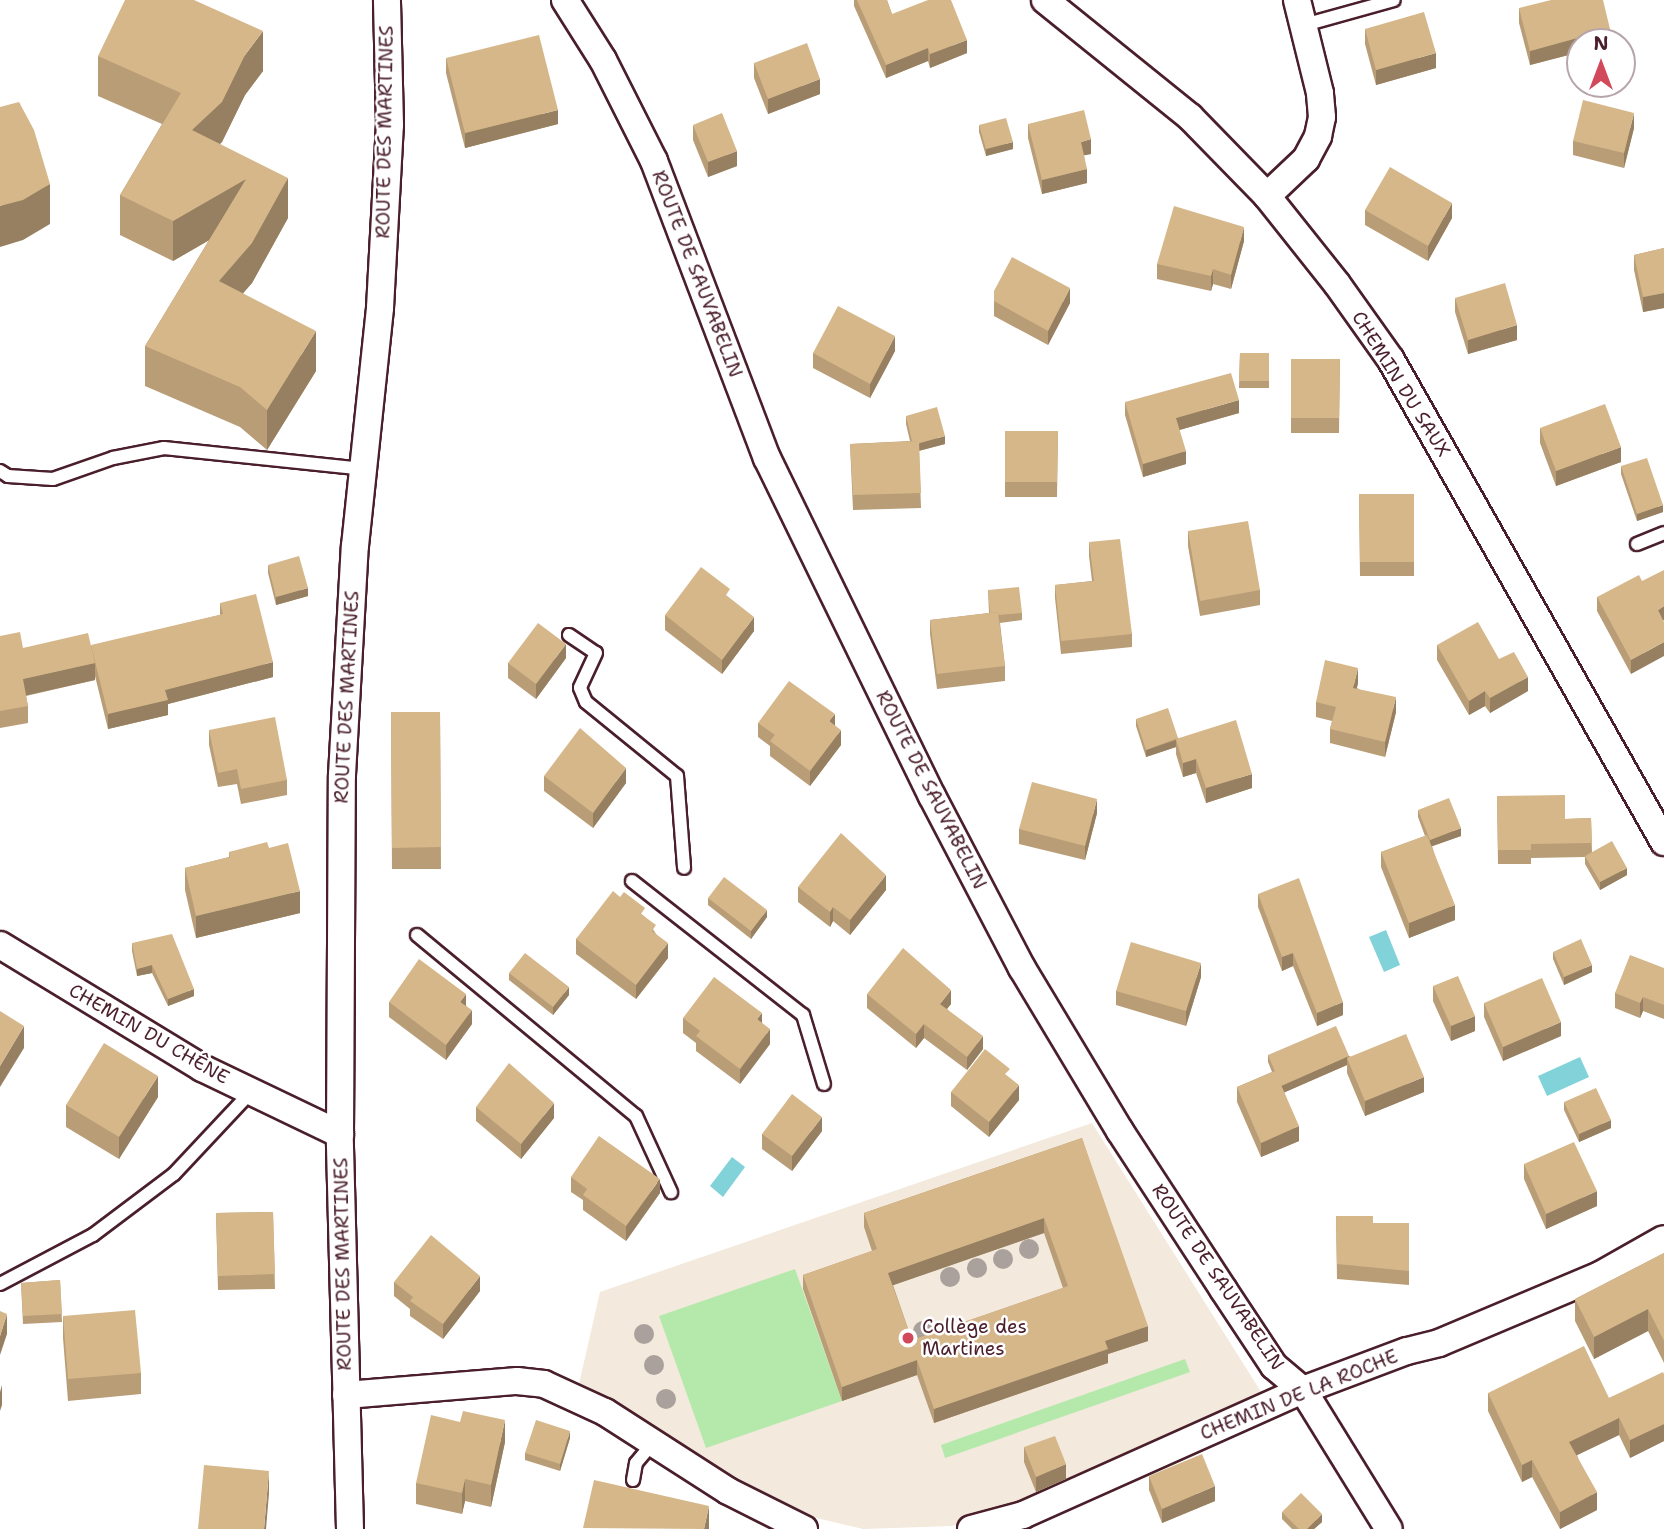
<!DOCTYPE html>
<html>
<head>
<meta charset="utf-8">
<style>
  body { margin:0 }
  #map { position:relative; width:1664px; height:1529px; overflow:hidden; background:#fff; font-family:"Shantell Sans",sans-serif }
  div>[style] { position:absolute }
  [style*='--x'] { left:calc(var(--x)*1px); top:calc(var(--y)*1px); width:calc(var(--w)*1px); rotate:calc(var(--a)*1deg) }
  .built>* { inset:0; background:#f3e9dc }
  .green>* { inset:0; background:#b5e9ab }
  .water>* { inset:0; background:#81d2d9 }
  .roads { filter:drop-shadow(2px 0 #4a1f2b) drop-shadow(-2px 0 #4a1f2b) drop-shadow(0 2px #4a1f2b) drop-shadow(0 -2px #4a1f2b) }
  .lane>* { height:12px; margin:-6px; padding:0 6px; transform-origin:6px; border-radius:6px; background:#fff }
  .street>* { height:26px; margin:-13px; padding:0 13px; transform-origin:13px; border-radius:13px; background:#fff }
  .trees>* { width:20px; height:20px; margin:-10px; border-radius:50%; background:#aaa09c }
  .wall>* { inset:0; background:#b89d77 }
  .shaded-wall>* { inset:0; background:#968061 }
  .building>* { inset:0; background:#d6b78a }
  .dots>* { width:19px; height:19px; translate:-50% -50%; box-sizing:border-box; border:4px solid #fff; border-radius:50% }
  span { translate:-50% -50%; white-space:nowrap; text-align:center; line-height:1.15; -webkit-text-stroke:5px #fff; paint-order:stroke }
  .street-label { font-size:19px; color:#4a1f2b }
  .poi-label { font-size:19px; color:#4a1f2b }
  .left { translate:0 -50%; text-align:left }
  .north { position:absolute; left:1566px; top:28px; width:70px; height:70px; box-sizing:border-box; background:#fff; border:2px solid #b7a5aa; border-radius:50%; rotate:0deg; font-size:19px; font-weight:700; line-height:28px; text-align:center; color:#4a1f2b }
  .north::after { content:''; display:block; margin:auto; width:24px; height:32px; background:#d1495b; clip-path:polygon(50% 0,100% 100%,50% 72%,0 100%) }
</style>
</head>
<body>
<div id="map">
  <div class="built">
    <div style="clip-path:polygon(1092px 1123px,1263px 1395px,1033px 1501px,952px 1526px,863px 1529px,787px 1511px,579px 1384px,600px 1292px)"></div>
  </div>
  <div class="green">
    <div style="clip-path:polygon(795px 1269px,842px 1401px,706px 1448px,659px 1316px)"></div>
    <div style="clip-path:polygon(1185px 1359px,1190px 1372px,945px 1458px,941px 1445px)"></div>
  </div>
  <div class="water">
    <div style="clip-path:polygon(1386px 930px,1400px 965px,1384px 972px,1369px 937px)"></div>
    <div style="clip-path:polygon(1580px 1057px,1589px 1077px,1547px 1096px,1538px 1076px)"></div>
    <div style="clip-path:polygon(732px 1157px,745px 1167px,723px 1197px,710px 1186px)"></div>
  </div>
  <div class="roads">
    <div class="lane">
      <div style="--x:1304;--y:25;--w:93;--a:-15.5"></div>
      <div style="--x:0;--y:471;--w:9;--a:32"></div>
      <div style="--x:8;--y:476;--w:45;--a:3.8"></div>
      <div style="--x:53;--y:479;--w:64;--a:-19.3"></div>
      <div style="--x:113;--y:458;--w:52;--a:-11.1"></div>
      <div style="--x:164;--y:448;--w:200;--a:6"></div>
      <div style="--x:1637;--y:544;--w:29;--a:-22"></div>
      <div style="--x:569;--y:635;--w:32;--a:34"></div>
      <div style="--x:596;--y:653;--w:38;--a:115"></div>
      <div style="--x:580;--y:688;--w:15;--a:67"></div>
      <div style="--x:586;--y:702;--w:117;--a:39.1"></div>
      <div style="--x:677;--y:776;--w:92;--a:85.6"></div>
      <div style="--x:632;--y:881;--w:217;--a:38.1"></div>
      <div style="--x:803;--y:1015;--w:72;--a:73.1"></div>
      <div style="--x:417;--y:935;--w:284;--a:39.6"></div>
      <div style="--x:636;--y:1116;--w:84;--a:65.3"></div>
      <div style="--x:0;--y:1284;--w:105;--a:-27.8"></div>
      <div style="--x:93;--y:1235;--w:101;--a:-37"></div>
      <div style="--x:174;--y:1174;--w:112;--a:-46.8"></div>
      <div style="--x:633;--y:1480;--w:17;--a:-80"></div>
      <div style="--x:636;--y:1463;--w:25;--a:-50"></div>
    </div>
    <div class="street">
      <div style="--x:565;--y:0;--w:71;--a:57.7"></div>
      <div style="--x:603;--y:60;--w:113;--a:63.2"></div>
      <div style="--x:654;--y:161;--w:318;--a:69.2"></div>
      <div style="--x:767;--y:458;--w:376;--a:64"></div>
      <div style="--x:932;--y:796;--w:194;--a:62.4"></div>
      <div style="--x:1022;--y:968;--w:190;--a:59"></div>
      <div style="--x:1120;--y:1131;--w:189;--a:56.9"></div>
      <div style="--x:1223;--y:1289;--w:92;--a:56.5"></div>
      <div style="--x:1274;--y:1366;--w:38;--a:40"></div>
      <div style="--x:1303;--y:1390;--w:163;--a:58.3"></div>
      <div style="--x:1045;--y:0;--w:186;--a:38.9"></div>
      <div style="--x:1190;--y:117;--w:110;--a:45.7"></div>
      <div style="--x:1267;--y:196;--w:112;--a:51.5"></div>
      <div style="--x:1337;--y:284;--w:93;--a:54.6"></div>
      <div style="--x:1391;--y:360;--w:554;--a:60.47"></div>
      <div style="--x:1267;--y:196;--w:54;--a:-43.5"></div>
      <div style="--x:1306;--y:159;--w:26;--a:-62"></div>
      <div style="--x:1318;--y:136;--w:19;--a:-78"></div>
      <div style="--x:1322;--y:117;--w:24;--a:-95"></div>
      <div style="--x:1320;--y:93;--w:96;--a:-103.9"></div>
      <div style="--x:0;--y:945;--w:237;--a:31.3"></div>
      <div style="--x:202;--y:1068;--w:153;--a:25.6"></div>
      <div style="--x:346;--y:1395;--w:172;--a:-4.7"></div>
      <div style="--x:517;--y:1381;--w:27;--a:6"></div>
      <div style="--x:544;--y:1384;--w:67;--a:24.7"></div>
      <div style="--x:605;--y:1412;--w:146;--a:32.7"></div>
      <div style="--x:728;--y:1491;--w:85;--a:26.6"></div>
      <div style="--x:350;--y:1529;--w:395;--a:-91.5"></div>
      <div style="--x:340;--y:1134;--w:359;--a:-89.7"></div>
      <div style="--x:342;--y:775;--w:229;--a:-86.8"></div>
      <div style="--x:355;--y:546;--w:239;--a:-84"></div>
      <div style="--x:380;--y:308;--w:183;--a:-86.9"></div>
      <div style="--x:390;--y:125;--w:125;--a:-91.4"></div>
      <div style="--x:971;--y:1529;--w:54;--a:-15.1"></div>
      <div style="--x:1023;--y:1515;--w:307;--a:-24.1"></div>
      <div style="--x:1303;--y:1390;--w:111;--a:-20.6"></div>
      <div style="--x:1407;--y:1351;--w:33;--a:-14"></div>
      <div style="--x:1439;--y:1343;--w:175;--a:-22.9"></div>
      <div style="--x:1600;--y:1275;--w:73;--a:-29.4"></div>
    </div>
  </div>
  <div class="trees">
    <div style="left:1029px;top:1249px"></div>
    <div style="left:1003px;top:1259px"></div>
    <div style="left:977px;top:1268px"></div>
    <div style="left:950px;top:1277px"></div>
    <div style="left:923px;top:1331px"></div>
    <div style="left:644px;top:1334px"></div>
    <div style="left:654px;top:1365px"></div>
    <div style="left:666px;top:1399px"></div>
  </div>
  <div class="wall">
    <div style="clip-path:polygon(854px 0,887px 0,892px 14px,967px 53px,930px 68px,928px 61px,886px 78px,854px 6px)"></div>
    <div style="clip-path:polygon(1519px 8px,1610px 42px,1580px 42px,1580px 52px,1530px 65px,1519px 23px)"></div>
    <div style="clip-path:polygon(1365px 29px,1436px 68px,1376px 85px,1365px 44px)"></div>
    <div style="clip-path:polygon(98px 56px,263px 71px,245px 95px,222px 142px,220px 144px,288px 218px,252px 283px,243px 293px,316px 371px,267px 450px,240px 427px,145px 386px,145px 346px,209px 240px,173px 261px,120px 235px,120px 195px,162px 124px,98px 96px)"></div>
    <div style="clip-path:polygon(446px 58px,558px 124px,465px 148px,446px 73px)"></div>
    <div style="clip-path:polygon(754px 63px,820px 94px,768px 114px,754px 78px)"></div>
    <div style="clip-path:polygon(1028px 124px,1091px 154px,1084px 155px,1087px 183px,1042px 194px,1028px 138px)"></div>
    <div style="clip-path:polygon(693px 125px,737px 166px,708px 177px,693px 140px)"></div>
    <div style="clip-path:polygon(979px 125px,1013px 149px,986px 156px,979px 132px)"></div>
    <div style="clip-path:polygon(1634px 128px,1624px 168px,1573px 155px,1573px 141px)"></div>
    <div style="clip-path:polygon(1365px 210px,1452px 218px,1428px 261px,1365px 225px)"></div>
    <div style="clip-path:polygon(1244px 241px,1231px 289px,1213px 284px,1211px 291px,1157px 279px,1157px 264px)"></div>
    <div style="clip-path:polygon(1664px 248px,1664px 308px,1643px 312px,1634px 270px,1634px 255px)"></div>
    <div style="clip-path:polygon(994px 291px,1070px 303px,1048px 345px,994px 316px)"></div>
    <div style="clip-path:polygon(1455px 298px,1517px 340px,1468px 354px,1455px 312px)"></div>
    <div style="clip-path:polygon(895px 351px,870px 398px,813px 368px,813px 353px)"></div>
    <div style="clip-path:polygon(1240px 353px,1269px 353px,1269px 388px,1239px 388px)"></div>
    <div style="clip-path:polygon(1291px 359px,1340px 359px,1339px 433px,1291px 433px)"></div>
    <div style="clip-path:polygon(1125px 402px,1239px 413px,1179px 430px,1186px 464px,1143px 477px,1125px 415px)"></div>
    <div style="clip-path:polygon(906px 416px,945px 444px,919px 451px,921px 508px,853px 510px,850px 444px,910px 441px,906px 424px)"></div>
    <div style="clip-path:polygon(1540px 428px,1621px 462px,1556px 486px,1540px 443px)"></div>
    <div style="clip-path:polygon(1005px 431px,1058px 431px,1057px 497px,1005px 497px)"></div>
    <div style="clip-path:polygon(1621px 466px,1663px 512px,1637px 521px,1621px 474px)"></div>
    <div style="clip-path:polygon(1359px 494px,1414px 494px,1414px 576px,1360px 576px)"></div>
    <div style="clip-path:polygon(1188px 531px,1260px 590px,1260px 605px,1200px 616px,1188px 546px)"></div>
    <div style="clip-path:polygon(1089px 542px,1132px 634px,1132px 647px,1061px 654px,1055px 598px,1055px 585px,1092px 581px,1089px 556px)"></div>
    <div style="clip-path:polygon(268px 565px,308px 596px,276px 605px,268px 573px)"></div>
    <div style="clip-path:polygon(988px 590px,1022px 613px,1022px 620px,1000px 623px,1005px 666px,1005px 681px,937px 689px,930px 634px,930px 620px,989px 613px)"></div>
    <div style="clip-path:polygon(1597px 597px,1663px 620px,1631px 674px,1597px 611px)"></div>
    <div style="clip-path:polygon(220px 603px,273px 677px,168px 704px,168px 715px,108px 729px,95px 676px,95px 680px,26px 696px,28px 706px,28px 723px,0 728px,0 636px,23px 648px,91px 646px,220px 615px)"></div>
    <div style="clip-path:polygon(665px 615px,754px 631px,722px 674px,665px 630px)"></div>
    <div style="clip-path:polygon(1437px 645px,1499px 659px,1528px 691px,1490px 713px,1485px 706px,1469px 715px,1437px 660px)"></div>
    <div style="clip-path:polygon(566px 658px,536px 699px,508px 678px,508px 663px)"></div>
    <div style="clip-path:polygon(1358px 683px,1357px 688px,1396px 712px,1385px 757px,1330px 743px,1330px 729px,1332px 721px,1316px 717px,1316px 702px)"></div>
    <div style="clip-path:polygon(391px 712px,440px 712px,441px 869px,392px 869px)"></div>
    <div style="clip-path:polygon(1136px 719px,1178px 738px,1252px 788px,1206px 803px,1196px 773px,1183px 777px,1176px 754px,1176px 747px,1146px 757px,1136px 726px)"></div>
    <div style="clip-path:polygon(758px 723px,835px 725px,841px 745px,810px 786px,770px 756px,770px 746px,758px 737px)"></div>
    <div style="clip-path:polygon(209px 730px,287px 780px,287px 795px,241px 804px,237px 784px,218px 787px,209px 745px)"></div>
    <div style="clip-path:polygon(544px 776px,626px 783px,593px 828px,544px 791px)"></div>
    <div style="clip-path:polygon(1497px 796px,1565px 819px,1591px 818px,1592px 853px,1627px 875px,1600px 890px,1585px 864px,1585px 857px,1531px 858px,1531px 864px,1498px 864px)"></div>
    <div style="clip-path:polygon(1418px 810px,1461px 836px,1432px 846px,1455px 920px,1409px 938px,1381px 867px,1381px 852px,1425px 836px,1418px 817px)"></div>
    <div style="clip-path:polygon(1097px 813px,1085px 860px,1019px 844px,1019px 829px)"></div>
    <div style="clip-path:polygon(269px 848px,300px 913px,196px 938px,185px 890px,185px 868px,229px 857px,229px 852px)"></div>
    <div style="clip-path:polygon(798px 887px,886px 890px,850px 935px,833px 921px,830px 927px,798px 902px)"></div>
    <div style="clip-path:polygon(1258px 894px,1343px 1015px,1317px 1026px,1293px 966px,1282px 971px,1258px 907px)"></div>
    <div style="clip-path:polygon(620px 897px,645px 917px,656px 934px,668px 958px,636px 999px,576px 954px,576px 939px)"></div>
    <div style="clip-path:polygon(708px 898px,767px 917px,751px 939px,708px 905px)"></div>
    <div style="clip-path:polygon(132px 943px,194px 996px,168px 1006px,152px 973px,137px 976px,132px 951px)"></div>
    <div style="clip-path:polygon(1553px 952px,1592px 972px,1564px 985px,1553px 959px)"></div>
    <div style="clip-path:polygon(1664px 968px,1664px 1019px,1643px 1011px,1640px 1018px,1615px 1008px,1615px 993px)"></div>
    <div style="clip-path:polygon(509px 973px,569px 995px,553px 1015px,509px 980px)"></div>
    <div style="clip-path:polygon(1201px 977px,1186px 1026px,1116px 1005px,1116px 991px)"></div>
    <div style="clip-path:polygon(1433px 986px,1475px 1031px,1451px 1041px,1433px 1001px)"></div>
    <div style="clip-path:polygon(867px 994px,951px 1004px,947px 1009px,983px 1049px,967px 1070px,924px 1038px,916px 1048px,867px 1008px)"></div>
    <div style="clip-path:polygon(389px 1002px,466px 1005px,472px 1024px,446px 1060px,389px 1017px)"></div>
    <div style="clip-path:polygon(1484px 1003px,1561px 1036px,1503px 1061px,1484px 1017px)"></div>
    <div style="clip-path:polygon(683px 1018px,762px 1023px,770px 1044px,740px 1084px,696px 1051px,696px 1043px,683px 1033px)"></div>
    <div style="clip-path:polygon(1268px 1055px,1349px 1056px,1424px 1092px,1365px 1116px,1347px 1073px,1347px 1065px,1284px 1092px,1299px 1141px,1261px 1157px,1237px 1102px,1237px 1087px,1272px 1072px,1268px 1062px)"></div>
    <div style="clip-path:polygon(1010px 1078px,1019px 1100px,989px 1137px,951px 1106px,951px 1092px)"></div>
    <div style="clip-path:polygon(158px 1097px,119px 1159px,66px 1127px,66px 1105px)"></div>
    <div style="clip-path:polygon(1564px 1102px,1611px 1128px,1579px 1142px,1564px 1110px)"></div>
    <div style="clip-path:polygon(476px 1107px,554px 1118px,521px 1159px,476px 1121px)"></div>
    <div style="clip-path:polygon(822px 1131px,792px 1171px,762px 1149px,762px 1134px)"></div>
    <div style="clip-path:polygon(evenodd,1082px 1138px,1148px 1341px,1108px 1354px,1108px 1363px,934px 1423px,917px 1375px,842px 1401px,803px 1289px,803px 1275px,872px 1251px,864px 1227px,864px 1213px,1082px 1138px,1044px 1233px,1063px 1288px,912px 1340px,893px 1285px,1044px 1233px)"></div>
    <div style="clip-path:polygon(1524px 1164px,1597px 1206px,1546px 1229px,1524px 1179px)"></div>
    <div style="clip-path:polygon(571px 1177px,660px 1193px,626px 1241px,583px 1210px,583px 1200px,571px 1192px)"></div>
    <div style="clip-path:polygon(273px 1212px,275px 1289px,218px 1290px,216px 1213px)"></div>
    <div style="clip-path:polygon(1336px 1216px,1373px 1223px,1409px 1223px,1409px 1285px,1337px 1279px)"></div>
    <div style="clip-path:polygon(1664px 1253px,1664px 1363px,1648px 1331px,1594px 1359px,1575px 1321px,1575px 1299px)"></div>
    <div style="clip-path:polygon(60px 1280px,62px 1322px,23px 1324px,21px 1283px)"></div>
    <div style="clip-path:polygon(394px 1282px,480px 1291px,443px 1339px,410px 1316px,410px 1309px,394px 1296px)"></div>
    <div style="clip-path:polygon(63px 1316px,141px 1373px,141px 1394px,68px 1401px,63px 1338px)"></div>
    <div style="clip-path:polygon(1664px 1374px,1664px 1441px,1630px 1458px,1619px 1435px,1577px 1455px,1597px 1510px,1560px 1529px,1532px 1477px,1522px 1482px,1488px 1411px,1488px 1393px,1609px 1398px)"></div>
    <div style="clip-path:polygon(570px 1438px,560px 1471px,525px 1460px,525px 1453px)"></div>
    <div style="clip-path:polygon(505px 1442px,491px 1507px,465px 1501px,462px 1514px,416px 1504px,416px 1483px)"></div>
    <div style="clip-path:polygon(1024px 1447px,1066px 1479px,1036px 1492px,1024px 1462px)"></div>
    <div style="clip-path:polygon(1149px 1476px,1215px 1501px,1162px 1523px,1149px 1490px)"></div>
    <div style="clip-path:polygon(1282px 1512px,1322px 1522px,1314px 1529px,1292px 1529px,1282px 1519px)"></div>
  </div>
  <div class="shaded-wall">
    <div style="clip-path:polygon(1610px 29px,1610px 42px,1580px 42px,1580px 52px,1530px 65px,1530px 51px)"></div>
    <div style="clip-path:polygon(263px 31px,263px 71px,245px 95px,222px 142px,192px 170px,192px 130px,245px 55px)"></div>
    <div style="clip-path:polygon(967px 40px,967px 53px,930px 68px,930px 54px)"></div>
    <div style="clip-path:polygon(928px 48px,928px 61px,886px 78px,886px 65px)"></div>
    <div style="clip-path:polygon(1436px 53px,1436px 68px,1376px 85px,1376px 70px)"></div>
    <div style="clip-path:polygon(820px 79px,820px 94px,768px 114px,768px 99px)"></div>
    <div style="clip-path:polygon(558px 110px,558px 124px,465px 148px,465px 133px)"></div>
    <div style="clip-path:polygon(1634px 113px,1634px 128px,1624px 168px,1624px 153px)"></div>
    <div style="clip-path:polygon(1091px 139px,1091px 154px,1081px 156px,1081px 142px)"></div>
    <div style="clip-path:polygon(1013px 142px,1013px 149px,986px 156px,986px 149px)"></div>
    <div style="clip-path:polygon(737px 151px,737px 166px,708px 177px,708px 162px)"></div>
    <div style="clip-path:polygon(1087px 169px,1087px 183px,1042px 194px,1042px 180px)"></div>
    <div style="clip-path:polygon(288px 178px,288px 218px,252px 283px,219px 321px,219px 281px)"></div>
    <div style="clip-path:polygon(246px 179px,246px 219px,173px 261px,173px 221px)"></div>
    <div style="clip-path:polygon(50px 184px,50px 224px,23px 240px,0 247px,0 206px)"></div>
    <div style="clip-path:polygon(1452px 203px,1452px 218px,1428px 261px,1428px 246px)"></div>
    <div style="clip-path:polygon(1244px 227px,1244px 241px,1231px 289px,1231px 275px)"></div>
    <div style="clip-path:polygon(1213px 269px,1213px 284px,1211px 291px,1211px 276px)"></div>
    <div style="clip-path:polygon(1070px 288px,1070px 303px,1048px 345px,1048px 331px)"></div>
    <div style="clip-path:polygon(1664px 293px,1664px 308px,1643px 312px,1643px 297px)"></div>
    <div style="clip-path:polygon(1517px 325px,1517px 340px,1468px 354px,1468px 340px)"></div>
    <div style="clip-path:polygon(316px 331px,316px 371px,267px 450px,267px 410px)"></div>
    <div style="clip-path:polygon(895px 336px,895px 351px,870px 398px,870px 384px)"></div>
    <div style="clip-path:polygon(1239px 400px,1239px 413px,1176px 431px,1176px 418px)"></div>
    <div style="clip-path:polygon(945px 436px,945px 444px,914px 452px,914px 445px)"></div>
    <div style="clip-path:polygon(1621px 447px,1621px 462px,1556px 486px,1556px 471px)"></div>
    <div style="clip-path:polygon(1186px 451px,1186px 464px,1143px 477px,1143px 464px)"></div>
    <div style="clip-path:polygon(1663px 505px,1663px 512px,1637px 521px,1637px 514px)"></div>
    <div style="clip-path:polygon(308px 588px,308px 596px,276px 605px,276px 597px)"></div>
    <div style="clip-path:polygon(1664px 606px,1664px 620px,1658px 624px,1658px 610px)"></div>
    <div style="clip-path:polygon(754px 617px,754px 631px,722px 674px,722px 660px)"></div>
    <div style="clip-path:polygon(1664px 642px,1664px 656px,1631px 674px,1631px 660px)"></div>
    <div style="clip-path:polygon(566px 644px,566px 658px,536px 699px,536px 684px)"></div>
    <div style="clip-path:polygon(273px 662px,273px 677px,168px 704px,168px 715px,108px 729px,108px 714px,165px 690px)"></div>
    <div style="clip-path:polygon(95px 663px,95px 680px,23px 696px,23px 679px)"></div>
    <div style="clip-path:polygon(1358px 668px,1358px 683px,1353px 702px,1353px 688px)"></div>
    <div style="clip-path:polygon(1528px 677px,1528px 691px,1490px 713px,1490px 698px)"></div>
    <div style="clip-path:polygon(1485px 691px,1485px 706px,1469px 715px,1469px 701px)"></div>
    <div style="clip-path:polygon(1396px 697px,1396px 712px,1385px 757px,1385px 742px)"></div>
    <div style="clip-path:polygon(835px 714px,835px 729px,829px 721px)"></div>
    <div style="clip-path:polygon(841px 730px,841px 745px,810px 786px,810px 771px)"></div>
    <div style="clip-path:polygon(1176px 740px,1176px 747px,1146px 757px,1146px 750px)"></div>
    <div style="clip-path:polygon(1196px 759px,1196px 773px,1183px 777px,1183px 763px)"></div>
    <div style="clip-path:polygon(626px 768px,626px 783px,593px 828px,593px 813px)"></div>
    <div style="clip-path:polygon(1252px 774px,1252px 788px,1206px 803px,1206px 788px)"></div>
    <div style="clip-path:polygon(1097px 799px,1097px 813px,1085px 860px,1085px 846px)"></div>
    <div style="clip-path:polygon(1461px 828px,1461px 836px,1430px 847px,1430px 840px)"></div>
    <div style="clip-path:polygon(1627px 868px,1627px 875px,1600px 890px,1600px 882px)"></div>
    <div style="clip-path:polygon(886px 875px,886px 890px,850px 935px,850px 920px)"></div>
    <div style="clip-path:polygon(300px 891px,300px 913px,196px 938px,196px 916px)"></div>
    <div style="clip-path:polygon(1455px 905px,1455px 920px,1409px 938px,1409px 923px)"></div>
    <div style="clip-path:polygon(833px 907px,833px 921px,830px 927px,830px 912px)"></div>
    <div style="clip-path:polygon(767px 910px,767px 917px,751px 939px,751px 931px)"></div>
    <div style="clip-path:polygon(668px 943px,668px 958px,636px 999px,636px 985px)"></div>
    <div style="clip-path:polygon(1293px 953px,1293px 966px,1282px 971px,1282px 957px)"></div>
    <div style="clip-path:polygon(1201px 963px,1201px 977px,1186px 1026px,1186px 1011px)"></div>
    <div style="clip-path:polygon(152px 965px,152px 973px,137px 976px,137px 969px)"></div>
    <div style="clip-path:polygon(1592px 965px,1592px 972px,1564px 985px,1564px 977px)"></div>
    <div style="clip-path:polygon(569px 987px,569px 995px,553px 1015px,553px 1007px)"></div>
    <div style="clip-path:polygon(194px 989px,194px 996px,168px 1006px,168px 999px)"></div>
    <div style="clip-path:polygon(951px 990px,951px 1004px,940px 1017px,940px 1004px)"></div>
    <div style="clip-path:polygon(466px 994px,466px 1009px,460px 1002px)"></div>
    <div style="clip-path:polygon(1643px 997px,1643px 1011px,1640px 1018px,1640px 1003px)"></div>
    <div style="clip-path:polygon(1343px 1002px,1343px 1015px,1317px 1026px,1317px 1013px)"></div>
    <div style="clip-path:polygon(472px 1010px,472px 1024px,446px 1060px,446px 1045px)"></div>
    <div style="clip-path:polygon(762px 1013px,762px 1028px,757px 1019px)"></div>
    <div style="clip-path:polygon(1475px 1016px,1475px 1031px,1451px 1041px,1451px 1026px)"></div>
    <div style="clip-path:polygon(1561px 1022px,1561px 1036px,1503px 1061px,1503px 1047px)"></div>
    <div style="clip-path:polygon(924px 1024px,924px 1038px,916px 1048px,916px 1034px)"></div>
    <div style="clip-path:polygon(24px 1026px,24px 1048px,0 1087px,0 1066px)"></div>
    <div style="clip-path:polygon(770px 1029px,770px 1044px,740px 1084px,740px 1069px)"></div>
    <div style="clip-path:polygon(983px 1036px,983px 1049px,967px 1070px,967px 1057px)"></div>
    <div style="clip-path:polygon(1349px 1056px,1347px 1058px,1347px 1065px,1281px 1094px,1281px 1086px)"></div>
    <div style="clip-path:polygon(158px 1076px,158px 1097px,119px 1159px,119px 1137px)"></div>
    <div style="clip-path:polygon(1424px 1077px,1424px 1092px,1365px 1116px,1365px 1101px)"></div>
    <div style="clip-path:polygon(1019px 1085px,1019px 1100px,989px 1137px,989px 1122px)"></div>
    <div style="clip-path:polygon(554px 1103px,554px 1118px,521px 1159px,521px 1144px)"></div>
    <div style="clip-path:polygon(822px 1117px,822px 1131px,792px 1171px,792px 1156px)"></div>
    <div style="clip-path:polygon(1611px 1120px,1611px 1128px,1579px 1142px,1579px 1134px)"></div>
    <div style="clip-path:polygon(1299px 1126px,1299px 1141px,1261px 1157px,1261px 1143px)"></div>
    <div style="clip-path:polygon(660px 1179px,660px 1193px,626px 1241px,626px 1226px)"></div>
    <div style="clip-path:polygon(1597px 1191px,1597px 1206px,1546px 1229px,1546px 1214px)"></div>
    <div style="clip-path:polygon(1044px 1218px,1044px 1233px,888px 1287px,888px 1273px)"></div>
    <div style="clip-path:polygon(480px 1276px,480px 1291px,443px 1339px,443px 1324px)"></div>
    <div style="clip-path:polygon(1648px 1309px,1648px 1331px,1594px 1359px,1594px 1337px)"></div>
    <div style="clip-path:polygon(7px 1314px,7px 1334px,0 1355px,0 1336px)"></div>
    <div style="clip-path:polygon(1148px 1326px,1148px 1341px,1108px 1354px,1108px 1363px,934px 1423px,934px 1409px,1105px 1341px)"></div>
    <div style="clip-path:polygon(917px 1360px,917px 1375px,842px 1401px,842px 1387px)"></div>
    <div style="clip-path:polygon(2px 1385px,2px 1405px,0 1411px,0 1392px)"></div>
    <div style="clip-path:polygon(1619px 1418px,1619px 1435px,1569px 1459px,1569px 1442px)"></div>
    <div style="clip-path:polygon(505px 1420px,505px 1442px,491px 1507px,491px 1485px)"></div>
    <div style="clip-path:polygon(1664px 1424px,1664px 1441px,1630px 1458px,1630px 1440px)"></div>
    <div style="clip-path:polygon(570px 1431px,570px 1438px,560px 1471px,560px 1464px)"></div>
    <div style="clip-path:polygon(1532px 1460px,1532px 1477px,1522px 1482px,1522px 1465px)"></div>
    <div style="clip-path:polygon(1066px 1464px,1066px 1479px,1036px 1492px,1036px 1477px)"></div>
    <div style="clip-path:polygon(269px 1471px,269px 1493px,266px 1529px,264px 1529px)"></div>
    <div style="clip-path:polygon(465px 1479px,465px 1501px,462px 1514px,462px 1493px)"></div>
    <div style="clip-path:polygon(1215px 1486px,1215px 1501px,1162px 1523px,1162px 1509px)"></div>
    <div style="clip-path:polygon(1597px 1492px,1597px 1510px,1560px 1529px,1560px 1512px)"></div>
    <div style="clip-path:polygon(709px 1506px,709px 1529px,704px 1529px)"></div>
    <div style="clip-path:polygon(1322px 1514px,1322px 1522px,1314px 1529px,1307px 1529px)"></div>
  </div>
  <div class="building">
    <div style="clip-path:polygon(125px 0,194px 0,263px 31px,245px 55px,222px 102px,192px 130px,288px 178px,252px 243px,219px 281px,316px 331px,267px 410px,240px 387px,145px 346px,246px 179px,173px 221px,120px 195px,181px 93px,98px 56px)"></div>
    <div style="clip-path:polygon(857px 0,887px 0,892px 14px,928px 0,951px 0,967px 40px,930px 54px,928px 48px,886px 65px)"></div>
    <div style="clip-path:polygon(1551px 0,1603px 0,1610px 29px,1530px 51px,1519px 8px)"></div>
    <div style="clip-path:polygon(1424px 12px,1436px 53px,1376px 70px,1365px 29px)"></div>
    <div style="clip-path:polygon(539px 35px,558px 110px,465px 133px,446px 58px)"></div>
    <div style="clip-path:polygon(807px 43px,820px 79px,768px 99px,754px 63px)"></div>
    <div style="clip-path:polygon(1583px 100px,1634px 113px,1624px 153px,1573px 141px)"></div>
    <div style="clip-path:polygon(19px 102px,34px 130px,50px 184px,23px 200px,0 206px,0 107px)"></div>
    <div style="clip-path:polygon(1084px 110px,1091px 139px,1081px 142px,1087px 169px,1042px 180px,1028px 124px)"></div>
    <div style="clip-path:polygon(722px 113px,737px 151px,708px 162px,693px 125px)"></div>
    <div style="clip-path:polygon(1006px 118px,1013px 142px,986px 149px,979px 125px)"></div>
    <div style="clip-path:polygon(1390px 167px,1452px 203px,1428px 246px,1365px 210px)"></div>
    <div style="clip-path:polygon(1174px 206px,1244px 227px,1231px 275px,1213px 269px,1211px 276px,1157px 264px)"></div>
    <div style="clip-path:polygon(1664px 248px,1664px 293px,1643px 297px,1634px 255px)"></div>
    <div style="clip-path:polygon(1012px 257px,1070px 288px,1048px 331px,994px 301px,994px 291px)"></div>
    <div style="clip-path:polygon(1505px 283px,1517px 325px,1468px 340px,1455px 298px)"></div>
    <div style="clip-path:polygon(838px 306px,895px 336px,870px 384px,813px 353px)"></div>
    <div style="clip-path:polygon(1240px 353px,1269px 353px,1269px 381px,1239px 381px)"></div>
    <div style="clip-path:polygon(1291px 359px,1340px 359px,1339px 418px,1291px 418px)"></div>
    <div style="clip-path:polygon(1231px 373px,1239px 400px,1176px 418px,1186px 451px,1143px 464px,1125px 402px)"></div>
    <div style="clip-path:polygon(1605px 404px,1621px 447px,1556px 471px,1540px 428px)"></div>
    <div style="clip-path:polygon(937px 407px,945px 436px,919px 443px,919px 441px,912px 441px,906px 416px)"></div>
    <div style="clip-path:polygon(1005px 431px,1058px 431px,1057px 482px,1005px 482px)"></div>
    <div style="clip-path:polygon(919px 441px,921px 493px,853px 495px,850px 444px)"></div>
    <div style="clip-path:polygon(1647px 458px,1663px 505px,1637px 514px,1621px 466px)"></div>
    <div style="clip-path:polygon(1359px 494px,1414px 494px,1414px 562px,1360px 562px)"></div>
    <div style="clip-path:polygon(1248px 521px,1260px 590px,1200px 601px,1188px 531px)"></div>
    <div style="clip-path:polygon(1120px 539px,1132px 634px,1061px 641px,1055px 585px,1094px 581px,1089px 542px)"></div>
    <div style="clip-path:polygon(299px 556px,308px 588px,276px 597px,268px 565px)"></div>
    <div style="clip-path:polygon(701px 567px,730px 589px,726px 595px,754px 617px,722px 660px,665px 615px)"></div>
    <div style="clip-path:polygon(1664px 570px,1664px 606px,1658px 610px,1664px 622px,1664px 642px,1631px 660px,1597px 597px,1639px 575px,1642px 581px)"></div>
    <div style="clip-path:polygon(1019px 587px,1022px 613px,999px 615px,998px 612px,990px 613px,988px 590px)"></div>
    <div style="clip-path:polygon(256px 594px,273px 662px,165px 690px,168px 700px,108px 714px,91px 645px,223px 614px,220px 603px)"></div>
    <div style="clip-path:polygon(998px 612px,1005px 666px,937px 674px,930px 620px)"></div>
    <div style="clip-path:polygon(1478px 622px,1499px 659px,1514px 652px,1528px 677px,1490px 698px,1485px 691px,1469px 701px,1437px 645px)"></div>
    <div style="clip-path:polygon(538px 623px,566px 644px,536px 684px,508px 663px)"></div>
    <div style="clip-path:polygon(20px 632px,23px 648px,88px 633px,95px 663px,23px 679px,28px 706px,0 711px,0 636px)"></div>
    <div style="clip-path:polygon(1325px 660px,1358px 668px,1353px 688px,1396px 697px,1385px 742px,1330px 729px,1336px 707px,1316px 702px)"></div>
    <div style="clip-path:polygon(789px 681px,835px 714px,829px 721px,841px 730px,810px 771px,770px 741px,775px 735px,758px 723px)"></div>
    <div style="clip-path:polygon(1168px 708px,1178px 738px,1146px 750px,1136px 719px)"></div>
    <div style="clip-path:polygon(391px 712px,440px 712px,441px 847px,392px 848px)"></div>
    <div style="clip-path:polygon(275px 717px,287px 780px,241px 789px,237px 769px,218px 773px,209px 730px)"></div>
    <div style="clip-path:polygon(1236px 720px,1252px 774px,1206px 788px,1196px 759px,1183px 763px,1176px 739px)"></div>
    <div style="clip-path:polygon(580px 728px,626px 768px,593px 813px,544px 776px)"></div>
    <div style="clip-path:polygon(1032px 782px,1097px 799px,1085px 846px,1019px 829px)"></div>
    <div style="clip-path:polygon(1565px 795px,1565px 819px,1591px 818px,1592px 843px,1531px 844px,1531px 850px,1498px 850px,1497px 796px)"></div>
    <div style="clip-path:polygon(1449px 798px,1461px 828px,1430px 840px,1418px 810px)"></div>
    <div style="clip-path:polygon(841px 833px,886px 875px,850px 920px,833px 907px,830px 912px,798px 887px)"></div>
    <div style="clip-path:polygon(1427px 835px,1455px 905px,1409px 923px,1381px 852px)"></div>
    <div style="clip-path:polygon(1612px 841px,1627px 868px,1600px 882px,1585px 856px)"></div>
    <div style="clip-path:polygon(267px 842px,269px 848px,288px 843px,300px 891px,196px 916px,185px 868px,230px 857px,229px 852px)"></div>
    <div style="clip-path:polygon(724px 877px,767px 910px,751px 931px,708px 898px)"></div>
    <div style="clip-path:polygon(1299px 878px,1343px 1002px,1317px 1013px,1293px 953px,1282px 957px,1258px 894px)"></div>
    <div style="clip-path:polygon(613px 891px,620px 897px,624px 892px,645px 908px,641px 914px,656px 925px,652px 931px,668px 943px,636px 985px,576px 939px)"></div>
    <div style="clip-path:polygon(172px 934px,194px 989px,168px 999px,152px 965px,137px 969px,132px 943px)"></div>
    <div style="clip-path:polygon(1581px 939px,1592px 965px,1564px 977px,1553px 952px)"></div>
    <div style="clip-path:polygon(1131px 942px,1201px 963px,1186px 1011px,1116px 991px)"></div>
    <div style="clip-path:polygon(903px 948px,951px 990px,940px 1004px,983px 1036px,967px 1057px,924px 1024px,916px 1034px,867px 994px)"></div>
    <div style="clip-path:polygon(525px 953px,569px 987px,553px 1007px,509px 973px)"></div>
    <div style="clip-path:polygon(1630px 955px,1664px 968px,1664px 1005px,1643px 997px,1640px 1003px,1615px 993px)"></div>
    <div style="clip-path:polygon(419px 959px,466px 994px,460px 1002px,472px 1010px,446px 1045px,389px 1002px)"></div>
    <div style="clip-path:polygon(1458px 976px,1475px 1016px,1451px 1026px,1433px 986px)"></div>
    <div style="clip-path:polygon(714px 977px,762px 1013px,757px 1019px,770px 1029px,740px 1069px,696px 1036px,700px 1031px,683px 1018px)"></div>
    <div style="clip-path:polygon(1542px 978px,1561px 1022px,1503px 1047px,1484px 1003px)"></div>
    <div style="clip-path:polygon(0 1011px,24px 1026px,0 1066px)"></div>
    <div style="clip-path:polygon(1336px 1026px,1349px 1056px,1281px 1086px,1268px 1055px)"></div>
    <div style="clip-path:polygon(1406px 1034px,1424px 1077px,1365px 1101px,1347px 1058px)"></div>
    <div style="clip-path:polygon(104px 1043px,158px 1076px,119px 1137px,66px 1105px)"></div>
    <div style="clip-path:polygon(985px 1049px,1010px 1069px,1005px 1074px,1019px 1085px,989px 1122px,951px 1092px)"></div>
    <div style="clip-path:polygon(509px 1063px,554px 1103px,521px 1144px,476px 1107px)"></div>
    <div style="clip-path:polygon(1275px 1071px,1299px 1126px,1261px 1143px,1237px 1087px)"></div>
    <div style="clip-path:polygon(1596px 1088px,1611px 1120px,1579px 1134px,1564px 1102px)"></div>
    <div style="clip-path:polygon(792px 1094px,822px 1117px,792px 1156px,762px 1134px)"></div>
    <div style="clip-path:polygon(599px 1136px,660px 1179px,626px 1226px,583px 1195px,587px 1189px,571px 1177px)"></div>
    <div style="clip-path:polygon(evenodd,1082px 1138px,1148px 1326px,1105px 1341px,1108px 1349px,934px 1409px,917px 1360px,842px 1387px,803px 1275px,877px 1249px,864px 1213px,1082px 1138px,1044px 1218px,1068px 1286px,912px 1340px,888px 1273px,1044px 1218px)"></div>
    <div style="clip-path:polygon(1574px 1142px,1597px 1191px,1546px 1214px,1524px 1164px)"></div>
    <div style="clip-path:polygon(273px 1212px,275px 1274px,218px 1276px,216px 1213px)"></div>
    <div style="clip-path:polygon(1336px 1216px,1373px 1216px,1373px 1223px,1409px 1223px,1409px 1271px,1337px 1264px)"></div>
    <div style="clip-path:polygon(431px 1235px,480px 1276px,443px 1324px,410px 1301px,413px 1297px,394px 1282px)"></div>
    <div style="clip-path:polygon(1664px 1253px,1664px 1341px,1648px 1309px,1594px 1337px,1575px 1299px)"></div>
    <div style="clip-path:polygon(60px 1280px,62px 1314px,23px 1316px,21px 1283px)"></div>
    <div style="clip-path:polygon(135px 1310px,141px 1373px,68px 1379px,63px 1316px)"></div>
    <div style="clip-path:polygon(0 1311px,7px 1314px,0 1336px)"></div>
    <div style="clip-path:polygon(1584px 1346px,1609px 1398px,1663px 1372px,1664px 1374px,1664px 1424px,1630px 1440px,1617px 1413px,1619px 1418px,1569px 1442px,1597px 1492px,1560px 1512px,1532px 1460px,1522px 1465px,1488px 1393px)"></div>
    <div style="clip-path:polygon(463px 1411px,505px 1420px,491px 1485px,465px 1479px,462px 1493px,416px 1483px,431px 1415px,460px 1422px)"></div>
    <div style="clip-path:polygon(536px 1420px,570px 1431px,560px 1464px,525px 1453px)"></div>
    <div style="clip-path:polygon(1055px 1436px,1066px 1464px,1036px 1477px,1024px 1447px)"></div>
    <div style="clip-path:polygon(1202px 1454px,1215px 1486px,1162px 1509px,1149px 1476px)"></div>
    <div style="clip-path:polygon(204px 1465px,269px 1471px,264px 1529px,198px 1529px)"></div>
    <div style="clip-path:polygon(594px 1480px,709px 1506px,704px 1529px,583px 1528px)"></div>
    <div style="clip-path:polygon(1301px 1493px,1322px 1514px,1307px 1529px,1299px 1529px,1282px 1512px)"></div>
  </div>
  <div class="dots">
    <div style="left:908px;top:1338px;background:#d1495b"></div>
  </div>
  <div class="street-label">
    <span style="left:385px;top:132px;rotate:-89deg">ROUTE DES MARTINES</span>
    <span style="left:697px;top:274px;rotate:69deg">ROUTE DE SAUVABELIN</span>
    <span style="left:1401px;top:384px;rotate:58deg">CHEMIN DU SAUX</span>
    <span style="left:347px;top:697px;rotate:-87deg">ROUTE DES MARTINES</span>
    <span style="left:931px;top:790px;rotate:63deg">ROUTE DE SAUVABELIN</span>
    <span style="left:149px;top:1034px;rotate:30deg">CHEMIN DU CHÊNE</span>
    <span style="left:343px;top:1264px;rotate:-91deg">ROUTE DES MARTINES</span>
    <span style="left:1218px;top:1277px;rotate:56deg">ROUTE DE SAUVABELIN</span>
    <span style="left:1299px;top:1395px;rotate:-22deg">CHEMIN DE LA ROCHE</span>
  </div>
  <div class="poi-label">
    <span class="left" style="left:922px;top:1338px">Collège des<br>Martines</span>
  </div>
  <div class="north">N</div>
</div>
</body>
</html>
